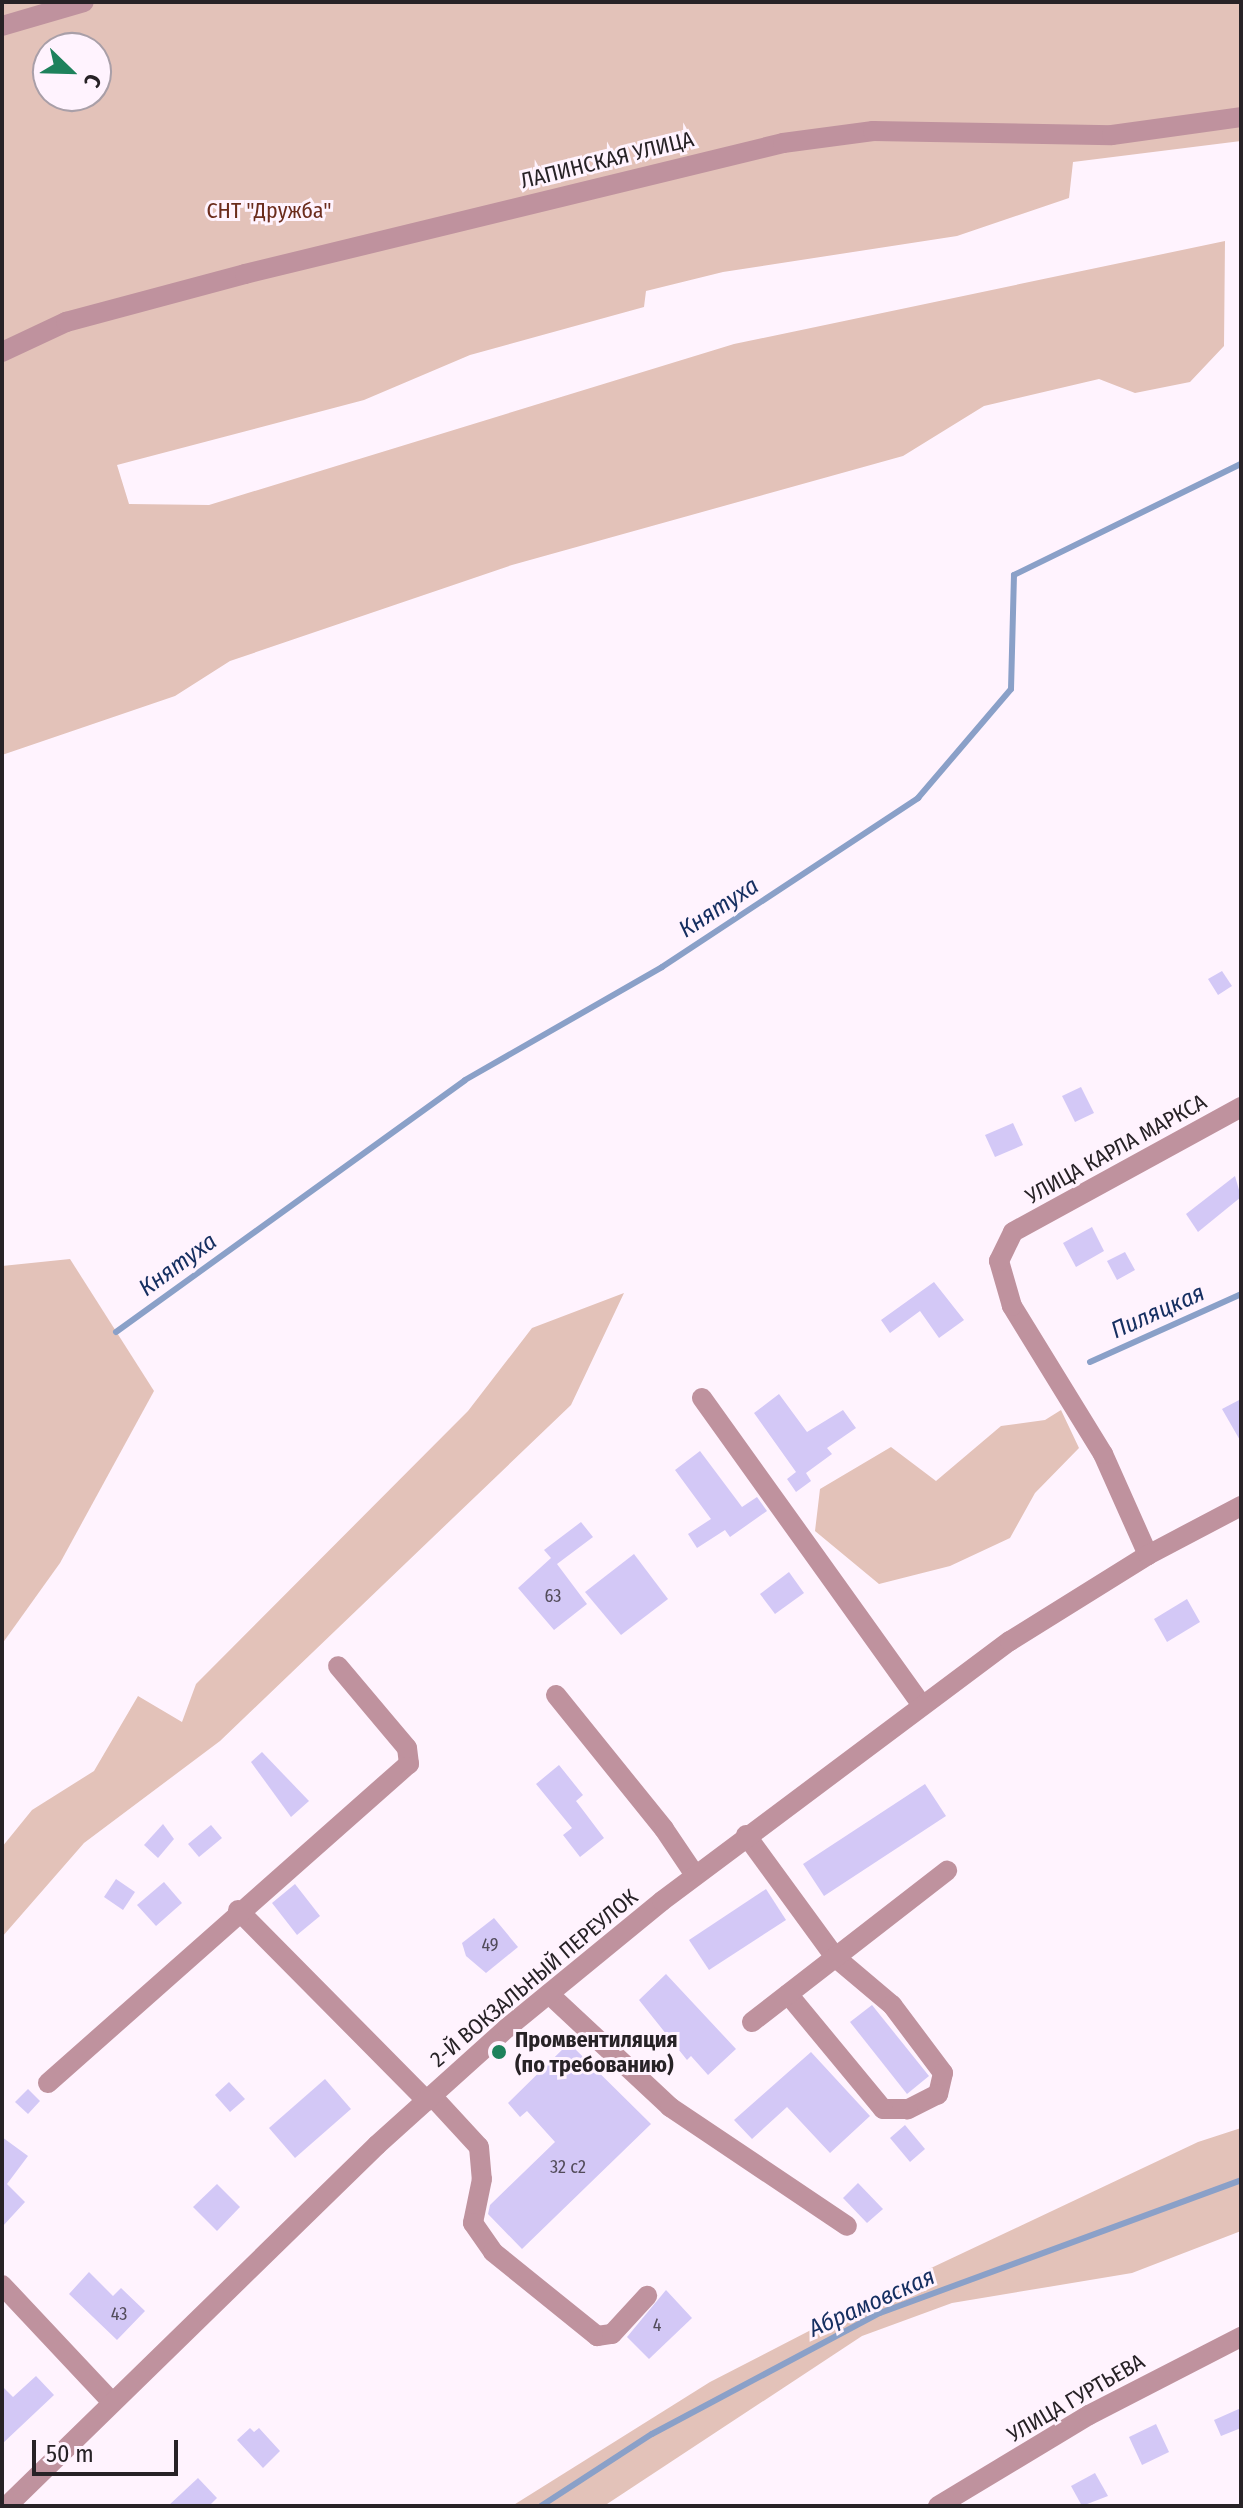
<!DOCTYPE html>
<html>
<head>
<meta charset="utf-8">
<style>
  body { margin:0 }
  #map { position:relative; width:1243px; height:2508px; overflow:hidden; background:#fff3fe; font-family:"Fira Sans Condensed",sans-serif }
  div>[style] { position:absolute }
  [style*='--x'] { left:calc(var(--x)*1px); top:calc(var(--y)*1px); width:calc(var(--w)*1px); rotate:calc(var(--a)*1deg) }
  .green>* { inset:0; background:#e3c2b9 }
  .stream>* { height:6px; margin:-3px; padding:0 3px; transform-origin:3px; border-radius:3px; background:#8aa0c8 }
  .building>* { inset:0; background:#d3c8f6 }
  .minor>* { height:20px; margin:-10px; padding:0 10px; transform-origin:10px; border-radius:10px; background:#bf929e }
  .dots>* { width:22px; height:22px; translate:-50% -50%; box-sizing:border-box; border:4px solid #fff3fe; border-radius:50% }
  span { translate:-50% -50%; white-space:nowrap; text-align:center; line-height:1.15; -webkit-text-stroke:6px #fff3fe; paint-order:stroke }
  .number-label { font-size:18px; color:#524c5a }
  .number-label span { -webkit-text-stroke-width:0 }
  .street-label { font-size:22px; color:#272226 }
  .park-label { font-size:22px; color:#6b2c1c }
  .poi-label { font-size:22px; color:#272226; font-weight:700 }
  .left { translate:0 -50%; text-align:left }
  .water-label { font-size:24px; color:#162f61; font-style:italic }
  .frame { position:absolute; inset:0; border:4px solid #272226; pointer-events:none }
  .north { position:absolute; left:32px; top:32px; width:80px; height:80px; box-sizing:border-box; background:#fff3fe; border:2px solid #a99fa8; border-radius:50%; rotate:113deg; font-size:22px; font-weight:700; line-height:32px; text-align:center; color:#272226 }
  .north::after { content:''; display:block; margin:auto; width:28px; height:36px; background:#1e825c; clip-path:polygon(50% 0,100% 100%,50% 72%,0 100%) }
  .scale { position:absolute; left:32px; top:2440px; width:146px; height:36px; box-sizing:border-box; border:4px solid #272226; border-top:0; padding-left:10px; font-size:24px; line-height:28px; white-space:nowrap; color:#272226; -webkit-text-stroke:6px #fff3fe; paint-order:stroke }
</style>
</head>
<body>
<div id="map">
  <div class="green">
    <div style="clip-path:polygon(evenodd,2px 2px,1241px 2px,1241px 141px,1073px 162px,1069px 198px,957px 236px,723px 272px,646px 291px,644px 307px,470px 355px,364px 400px,117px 465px,129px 504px,209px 505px,734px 344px,1225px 241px,1224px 346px,1190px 382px,1135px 393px,1099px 379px,984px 406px,903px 456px,512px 565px,230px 661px,175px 696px,2px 755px,2px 2px,48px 48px,96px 48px,96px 96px,48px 96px,48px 48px)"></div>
    <div style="clip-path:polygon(70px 1259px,154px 1391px,60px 1563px,2px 1644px,2px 1266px)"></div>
    <div style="clip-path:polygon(624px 1293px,571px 1405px,220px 1741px,84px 1843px,2px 1937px,2px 1847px,32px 1810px,94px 1771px,138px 1696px,182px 1722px,196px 1684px,468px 1411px,532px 1328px)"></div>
    <div style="clip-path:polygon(1061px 1410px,1079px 1448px,1035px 1493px,1010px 1538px,950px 1566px,879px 1584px,815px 1531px,820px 1489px,891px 1447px,936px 1481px,1001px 1426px,1045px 1420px)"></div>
    <div style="clip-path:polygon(1241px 2128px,1241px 2231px,1132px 2273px,952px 2303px,862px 2336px,604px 2506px,512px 2506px,710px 2382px,931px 2268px,1198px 2142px)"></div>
  </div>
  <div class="stream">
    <div style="--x:116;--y:1332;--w:430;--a:-35.8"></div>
    <div style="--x:465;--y:1080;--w:227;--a:-29.8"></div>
    <div style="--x:662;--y:967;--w:307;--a:-33.4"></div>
    <div style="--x:918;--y:798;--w:143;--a:-49.5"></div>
    <div style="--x:1011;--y:689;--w:114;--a:-88.5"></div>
    <div style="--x:1014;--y:575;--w:253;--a:-26.1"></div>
    <div style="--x:1090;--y:1362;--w:166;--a:-24.2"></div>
    <div style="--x:541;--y:2506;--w:132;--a:-33"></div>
    <div style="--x:652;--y:2434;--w:258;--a:-28"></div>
    <div style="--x:880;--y:2313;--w:385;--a:-20.2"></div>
  </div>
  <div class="building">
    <div style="clip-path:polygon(1222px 971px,1232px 986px,1218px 995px,1208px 979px)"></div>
    <div style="clip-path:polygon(1081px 1087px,1094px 1113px,1075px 1122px,1062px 1096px)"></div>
    <div style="clip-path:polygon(1013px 1123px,1023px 1145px,995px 1157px,985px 1135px)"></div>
    <div style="clip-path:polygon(1235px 1176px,1241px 1197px,1198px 1232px,1186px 1214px)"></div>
    <div style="clip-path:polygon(1092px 1227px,1104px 1251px,1076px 1267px,1063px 1243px)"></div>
    <div style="clip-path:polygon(1125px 1252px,1135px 1270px,1117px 1280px,1107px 1261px)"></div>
    <div style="clip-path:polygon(934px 1282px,964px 1320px,939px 1338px,920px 1311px,890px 1333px,881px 1320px)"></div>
    <div style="clip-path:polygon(779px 1394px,807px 1432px,843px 1410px,856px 1428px,827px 1448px,832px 1454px,806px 1473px,811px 1481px,796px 1492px,787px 1479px,796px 1472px,754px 1413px)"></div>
    <div style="clip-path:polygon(1241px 1399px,1241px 1442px,1222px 1409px)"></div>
    <div style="clip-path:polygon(700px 1451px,742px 1507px,757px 1497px,767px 1511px,730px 1537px,725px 1530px,697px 1548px,688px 1534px,711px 1519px,675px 1470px)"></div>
    <div style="clip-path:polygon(581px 1522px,593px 1537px,557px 1564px,587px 1604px,554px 1630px,518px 1588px,551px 1558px,544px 1550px)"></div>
    <div style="clip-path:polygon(634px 1554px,668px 1599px,621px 1635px,585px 1592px)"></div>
    <div style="clip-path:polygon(789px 1572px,804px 1593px,775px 1614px,760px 1594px)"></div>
    <div style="clip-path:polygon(1187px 1599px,1200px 1622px,1167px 1642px,1154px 1619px)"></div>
    <div style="clip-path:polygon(262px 1752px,309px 1801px,291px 1817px,251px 1762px)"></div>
    <div style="clip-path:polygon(559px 1765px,583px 1795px,576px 1801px,604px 1838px,580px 1857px,563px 1835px,572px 1828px,536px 1784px)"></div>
    <div style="clip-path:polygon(925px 1784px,946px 1816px,824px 1896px,803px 1864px)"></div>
    <div style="clip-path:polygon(163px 1824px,174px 1839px,158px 1858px,144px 1845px)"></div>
    <div style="clip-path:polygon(211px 1825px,222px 1838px,199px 1857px,188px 1844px)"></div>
    <div style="clip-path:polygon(116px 1879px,135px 1892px,123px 1910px,104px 1897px)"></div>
    <div style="clip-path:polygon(164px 1882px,182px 1903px,156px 1926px,137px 1905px)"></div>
    <div style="clip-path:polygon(295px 1884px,320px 1916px,297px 1935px,272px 1903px)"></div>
    <div style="clip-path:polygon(766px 1889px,786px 1920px,709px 1970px,689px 1940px)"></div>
    <div style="clip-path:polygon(494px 1918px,518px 1947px,486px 1973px,466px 1956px,462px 1943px)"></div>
    <div style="clip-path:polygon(666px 1974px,736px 2049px,708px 2075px,691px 2056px,687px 2060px,639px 2000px)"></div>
    <div style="clip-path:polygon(872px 2005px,929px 2076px,907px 2094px,850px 2022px)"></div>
    <div style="clip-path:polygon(569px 2043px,651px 2124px,522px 2249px,488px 2214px,490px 2205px,555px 2142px,527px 2111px,520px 2117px,508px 2103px)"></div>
    <div style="clip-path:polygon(811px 2052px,870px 2116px,830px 2153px,787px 2107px,752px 2139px,734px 2120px)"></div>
    <div style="clip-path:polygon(325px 2079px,351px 2109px,295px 2158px,269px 2128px)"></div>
    <div style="clip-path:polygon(229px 2082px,245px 2099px,230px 2112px,215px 2095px)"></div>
    <div style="clip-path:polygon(28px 2089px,40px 2101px,28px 2114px,15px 2102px)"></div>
    <div style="clip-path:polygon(905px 2125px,925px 2149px,910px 2162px,890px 2138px)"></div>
    <div style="clip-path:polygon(2px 2137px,28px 2156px,7px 2184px,25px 2202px,2px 2227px)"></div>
    <div style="clip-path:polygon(858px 2183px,883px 2209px,867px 2223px,843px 2198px)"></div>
    <div style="clip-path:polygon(217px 2184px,240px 2207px,217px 2231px,193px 2207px)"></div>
    <div style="clip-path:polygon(89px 2272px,113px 2296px,121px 2288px,145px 2311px,117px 2340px,69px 2294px)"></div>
    <div style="clip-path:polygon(666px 2290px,692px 2318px,649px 2359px,627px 2337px)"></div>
    <div style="clip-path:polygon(36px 2376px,54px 2395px,2px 2444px,2px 2386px,13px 2397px)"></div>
    <div style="clip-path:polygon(1241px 2408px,1241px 2428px,1221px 2436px,1214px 2420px)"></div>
    <div style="clip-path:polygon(1156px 2424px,1169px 2452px,1142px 2465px,1129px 2437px)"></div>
    <div style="clip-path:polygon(250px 2428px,254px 2432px,259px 2428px,280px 2451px,263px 2468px,237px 2440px)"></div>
    <div style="clip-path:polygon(1095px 2473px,1108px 2496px,1082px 2506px,1071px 2486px)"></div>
    <div style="clip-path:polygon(198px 2478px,217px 2498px,209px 2506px,168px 2506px)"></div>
  </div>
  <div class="minor">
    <div style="--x:2;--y:26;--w:85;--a:-16.3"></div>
    <div style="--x:2;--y:352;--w:71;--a:-25.1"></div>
    <div style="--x:66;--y:322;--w:185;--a:-15"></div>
    <div style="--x:245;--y:274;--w:554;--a:-13.68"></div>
    <div style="--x:783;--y:143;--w:91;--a:-7.6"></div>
    <div style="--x:873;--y:131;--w:239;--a:1"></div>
    <div style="--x:1112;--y:135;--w:130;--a:-7.9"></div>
    <div style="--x:702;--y:1398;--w:376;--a:54.4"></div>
    <div style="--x:1148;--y:1555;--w:111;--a:-114"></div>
    <div style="--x:1103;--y:1454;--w:174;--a:-121.6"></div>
    <div style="--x:1012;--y:1306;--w:47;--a:-106.1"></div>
    <div style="--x:999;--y:1261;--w:32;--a:-64"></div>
    <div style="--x:1013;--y:1232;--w:260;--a:-28.7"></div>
    <div style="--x:556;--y:1695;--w:172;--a:51.1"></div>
    <div style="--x:664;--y:1829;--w:55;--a:56"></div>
    <div style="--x:746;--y:1835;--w:151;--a:53.9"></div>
    <div style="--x:835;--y:1957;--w:75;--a:40.1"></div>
    <div style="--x:892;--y:2005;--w:85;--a:53.1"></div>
    <div style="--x:943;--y:2073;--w:22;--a:103"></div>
    <div style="--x:938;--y:2094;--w:34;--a:153"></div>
    <div style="--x:908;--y:2109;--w:25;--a:180"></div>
    <div style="--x:883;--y:2109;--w:149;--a:-129.6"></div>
    <div style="--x:238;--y:1910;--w:269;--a:45.3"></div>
    <div style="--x:549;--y:1994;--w:166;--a:43"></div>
    <div style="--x:670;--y:2107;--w:213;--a:33.9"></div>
    <div style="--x:752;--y:2022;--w:247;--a:-37.8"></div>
    <div style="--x:48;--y:2083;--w:482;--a:-41.5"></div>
    <div style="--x:409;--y:1764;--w:16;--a:-97"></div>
    <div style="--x:407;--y:1748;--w:107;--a:-130.1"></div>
    <div style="--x:432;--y:2096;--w:69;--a:47.3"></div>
    <div style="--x:479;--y:2147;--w:32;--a:85"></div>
    <div style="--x:482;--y:2179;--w:45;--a:101.6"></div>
    <div style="--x:473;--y:2223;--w:35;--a:55"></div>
    <div style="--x:493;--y:2252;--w:134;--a:38.9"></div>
    <div style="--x:597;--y:2336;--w:15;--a:-8"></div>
    <div style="--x:612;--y:2334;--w:52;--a:-47.4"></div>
    <div style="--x:2;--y:2285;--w:161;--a:46.8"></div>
    <div style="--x:7;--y:2506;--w:517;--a:-44.29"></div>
    <div style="--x:377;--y:2145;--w:175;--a:-42"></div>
    <div style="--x:507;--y:2028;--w:200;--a:-39.3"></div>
    <div style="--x:662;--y:1901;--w:434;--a:-36.8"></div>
    <div style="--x:1010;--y:1641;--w:163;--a:-31.9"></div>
    <div style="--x:1148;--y:1555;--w:105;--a:-27.8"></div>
    <div style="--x:938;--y:2506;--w:176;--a:-31.1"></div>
    <div style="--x:1089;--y:2415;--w:171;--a:-27.2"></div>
  </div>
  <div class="dots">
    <div style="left:499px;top:2052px;background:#1e825c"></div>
  </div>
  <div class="number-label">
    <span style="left:553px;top:1596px">63</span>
    <span style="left:490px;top:1945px">49</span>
    <span style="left:568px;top:2167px">32 с2</span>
    <span style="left:119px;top:2314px">43</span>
    <span style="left:657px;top:2325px">4</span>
  </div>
  <div class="street-label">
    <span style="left:607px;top:160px;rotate:-14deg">ЛАПИНСКАЯ УЛИЦА</span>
    <span style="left:1116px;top:1149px;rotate:-29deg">УЛИЦА КАРЛА МАРКСА</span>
    <span style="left:534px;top:1978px;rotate:-40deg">2-Й ВОКЗАЛЬНЫЙ ПЕРЕУЛОК</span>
    <span style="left:1076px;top:2398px;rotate:-30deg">УЛИЦА ГУРТЬЕВА</span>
  </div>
  <div class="park-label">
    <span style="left:269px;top:211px">СНТ "Дружба"</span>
  </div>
  <div class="poi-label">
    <span class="left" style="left:515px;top:2052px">Промвентиляция<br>(по требованию)</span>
  </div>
  <div class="water-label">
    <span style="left:719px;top:908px;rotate:-33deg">Княтуха</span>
    <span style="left:178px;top:1265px;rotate:-36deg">Княтуха</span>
    <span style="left:1158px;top:1312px;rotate:-24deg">Пиляцкая</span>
    <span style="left:872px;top:2303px;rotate:-24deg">Абрамовская</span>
  </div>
  <div class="frame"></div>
  <div class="north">С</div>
  <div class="scale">50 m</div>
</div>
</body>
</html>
